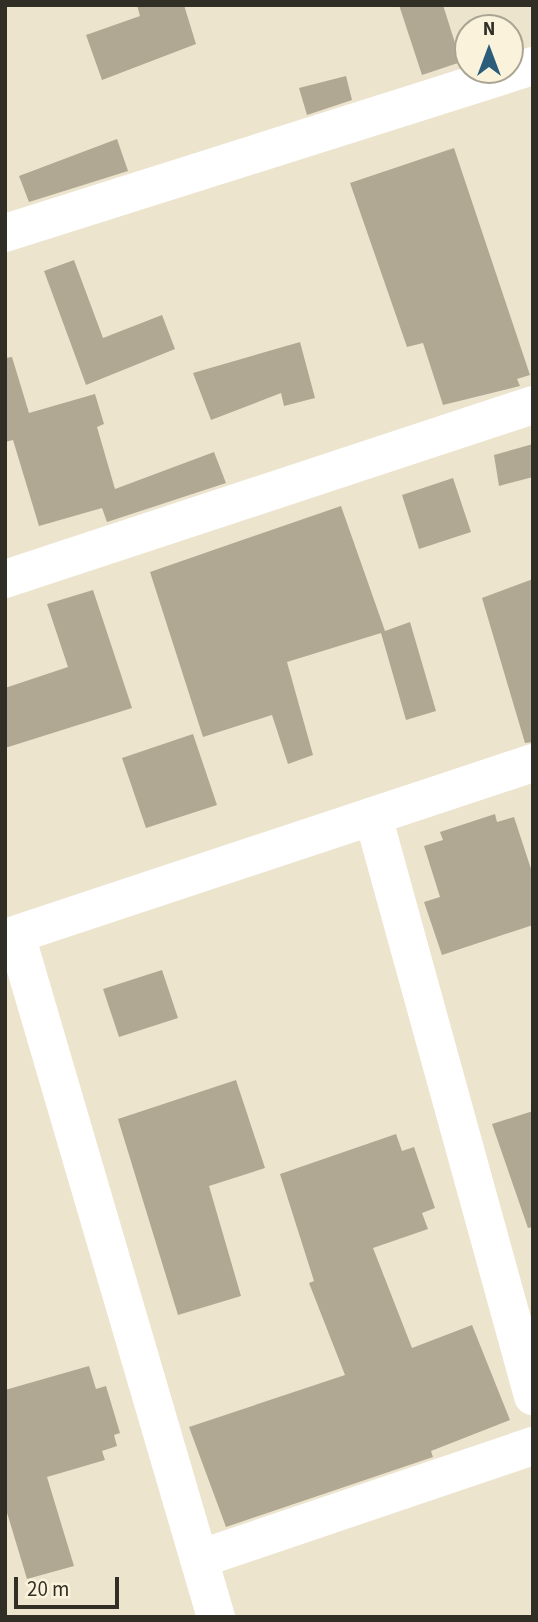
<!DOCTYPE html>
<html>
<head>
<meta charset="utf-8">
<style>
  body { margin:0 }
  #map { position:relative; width:538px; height:1622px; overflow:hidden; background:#ede4ce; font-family:"Source Sans 3",sans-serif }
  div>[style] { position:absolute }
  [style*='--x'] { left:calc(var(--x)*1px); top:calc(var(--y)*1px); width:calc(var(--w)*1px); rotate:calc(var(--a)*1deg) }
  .building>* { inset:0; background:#b0a893 }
  .minor>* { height:38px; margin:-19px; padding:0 19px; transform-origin:19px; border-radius:19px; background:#fff }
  span { translate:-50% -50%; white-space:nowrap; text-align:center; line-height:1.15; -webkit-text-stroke:6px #faf2db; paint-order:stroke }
  .frame { position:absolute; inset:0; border:7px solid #312e25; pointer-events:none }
  .north { position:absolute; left:454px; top:14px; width:70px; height:70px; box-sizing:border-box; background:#faf2db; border:2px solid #aaa492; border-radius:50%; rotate:0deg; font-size:19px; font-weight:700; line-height:28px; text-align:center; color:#312e25 }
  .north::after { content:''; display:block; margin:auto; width:24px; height:32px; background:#2b5d7b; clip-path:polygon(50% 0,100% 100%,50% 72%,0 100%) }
  .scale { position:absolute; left:14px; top:1577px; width:105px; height:32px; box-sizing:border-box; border:4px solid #312e25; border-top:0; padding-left:9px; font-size:21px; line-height:24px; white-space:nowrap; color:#312e25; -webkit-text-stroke:5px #faf2db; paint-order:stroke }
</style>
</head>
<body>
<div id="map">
  <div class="building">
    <div style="clip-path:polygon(137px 5px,184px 5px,196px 44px,102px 80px,86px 35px,140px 16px)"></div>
    <div style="clip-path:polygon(399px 5px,443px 5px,461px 62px,422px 75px)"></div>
    <div style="clip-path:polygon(346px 76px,352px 100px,307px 115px,299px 88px)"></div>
    <div style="clip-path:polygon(117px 139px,128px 171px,29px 202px,19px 176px)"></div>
    <div style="clip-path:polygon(454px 148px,530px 375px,517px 379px,520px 386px,443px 405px,423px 343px,407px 347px,350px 183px)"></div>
    <div style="clip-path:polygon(74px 260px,103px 338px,162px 315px,175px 349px,86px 385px,44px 271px)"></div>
    <div style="clip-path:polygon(300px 342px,315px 398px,284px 406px,281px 393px,211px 420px,193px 373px)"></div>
    <div style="clip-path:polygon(12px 357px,29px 413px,95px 394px,104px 424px,97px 427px,115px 489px,214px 452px,226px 483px,107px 522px,102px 508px,39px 526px,13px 440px,5px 442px,5px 358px)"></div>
    <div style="clip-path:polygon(533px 444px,533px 477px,499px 486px,494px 455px)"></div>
    <div style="clip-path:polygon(453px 478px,471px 532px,419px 549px,402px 495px)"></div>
    <div style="clip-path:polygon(341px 506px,385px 631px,410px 622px,436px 711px,406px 720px,381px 633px,287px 662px,313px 755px,288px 764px,272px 715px,203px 737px,150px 572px)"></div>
    <div style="clip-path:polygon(533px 579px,533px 742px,525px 743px,482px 598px)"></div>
    <div style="clip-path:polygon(93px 590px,132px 708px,5px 748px,5px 688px,68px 667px,47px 604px)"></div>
    <div style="clip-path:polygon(193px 734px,217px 805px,146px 828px,122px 758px)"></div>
    <div style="clip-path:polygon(495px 814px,497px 822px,514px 817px,533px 875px,533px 925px,442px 955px,424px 902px,440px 897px,424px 846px,443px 840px,440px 832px)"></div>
    <div style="clip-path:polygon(162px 970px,178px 1018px,119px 1037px,103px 989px)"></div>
    <div style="clip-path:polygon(236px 1080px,265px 1168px,209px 1186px,241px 1296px,178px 1315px,118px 1119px)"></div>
    <div style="clip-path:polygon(533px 1111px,533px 1227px,528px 1228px,492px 1124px)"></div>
    <div style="clip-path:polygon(396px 1134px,402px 1151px,414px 1147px,435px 1208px,422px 1213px,428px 1229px,373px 1248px,412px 1348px,472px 1325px,510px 1420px,431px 1451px,433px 1457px,226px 1527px,189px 1427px,345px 1375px,309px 1283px,314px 1281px,280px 1174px)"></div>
    <div style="clip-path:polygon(89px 1366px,96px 1389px,106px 1386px,120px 1433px,114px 1435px,117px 1446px,102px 1451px,105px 1460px,47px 1477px,74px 1566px,27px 1579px,5px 1506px,5px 1390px)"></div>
  </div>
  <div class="minor">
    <div style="--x:5;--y:233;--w:554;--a:-17.55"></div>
    <div style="--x:5;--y:579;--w:556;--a:-18.24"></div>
    <div style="--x:373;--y:816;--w:602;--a:74.58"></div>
    <div style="--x:16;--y:935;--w:711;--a:73.66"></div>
    <div style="--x:5;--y:938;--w:556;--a:-18.34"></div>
    <div style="--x:199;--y:1559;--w:353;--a:-18.7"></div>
  </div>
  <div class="frame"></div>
  <div class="north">N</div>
  <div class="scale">20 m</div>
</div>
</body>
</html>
